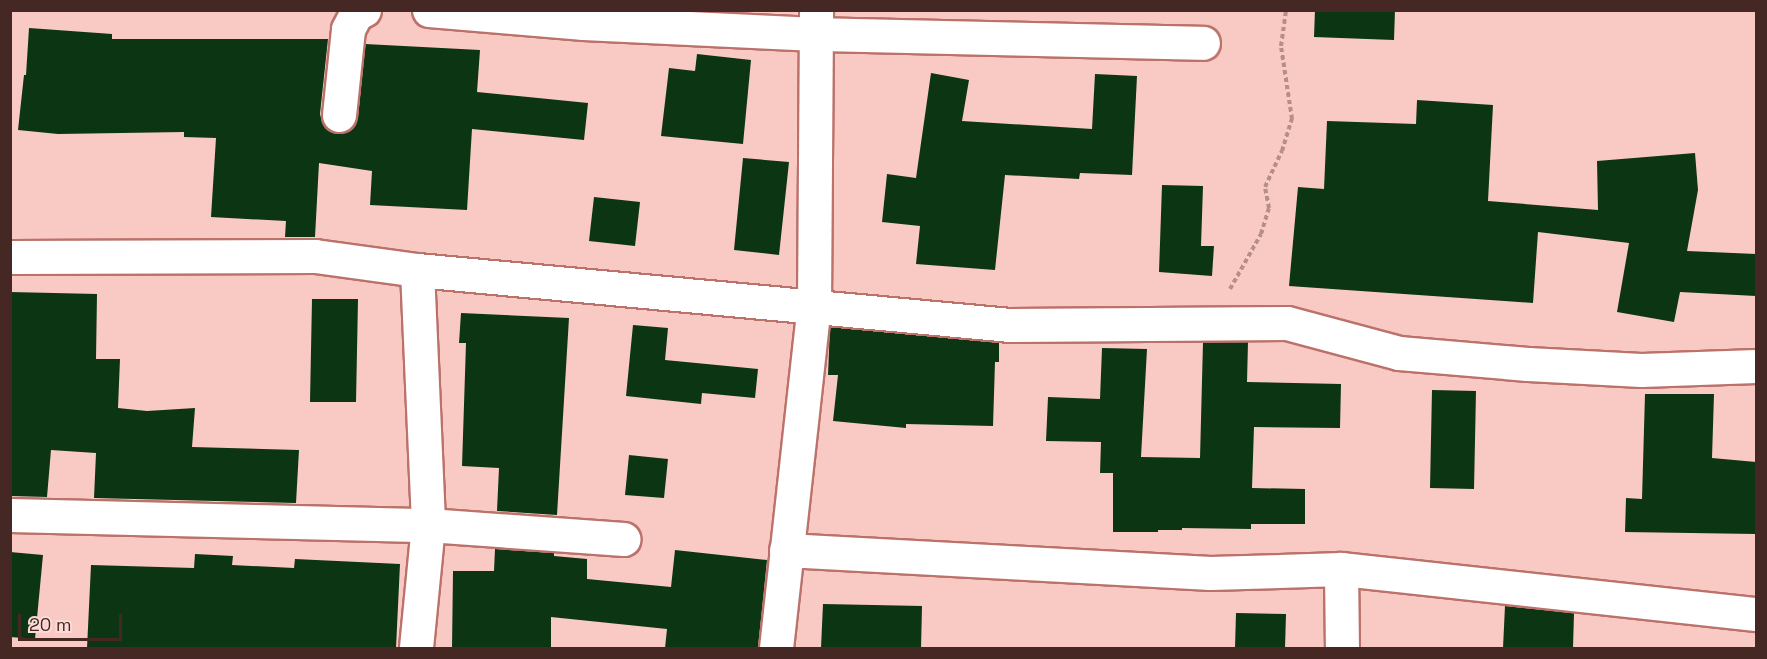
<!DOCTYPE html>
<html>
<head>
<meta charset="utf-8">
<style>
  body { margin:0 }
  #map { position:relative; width:1767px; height:659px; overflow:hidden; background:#f9c9c3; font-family:"Space Grotesk",sans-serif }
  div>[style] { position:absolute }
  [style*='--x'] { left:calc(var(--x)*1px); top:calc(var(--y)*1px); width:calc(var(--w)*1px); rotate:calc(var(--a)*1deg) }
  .building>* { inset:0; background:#0c3514 }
  .path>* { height:4px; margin-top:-2px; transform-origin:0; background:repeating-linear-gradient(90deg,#b68d88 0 4.5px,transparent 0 7.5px) }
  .roads { filter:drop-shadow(2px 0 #bb726b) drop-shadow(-2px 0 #bb726b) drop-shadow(0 2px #bb726b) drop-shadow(0 -2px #bb726b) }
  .minor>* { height:33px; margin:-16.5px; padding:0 16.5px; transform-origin:16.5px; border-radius:16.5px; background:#fff }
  span { translate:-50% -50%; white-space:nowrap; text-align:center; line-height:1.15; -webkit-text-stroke:6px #fcdbd7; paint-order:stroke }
  .frame { position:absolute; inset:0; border:12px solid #452724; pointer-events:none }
  .scale { position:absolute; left:18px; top:614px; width:104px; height:27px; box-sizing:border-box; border:3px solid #452724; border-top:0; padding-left:8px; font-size:18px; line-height:21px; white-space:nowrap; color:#452724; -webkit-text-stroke:4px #fcdbd7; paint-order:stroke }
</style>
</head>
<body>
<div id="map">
  <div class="building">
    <div style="clip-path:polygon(1315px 10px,1395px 10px,1394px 40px,1314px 37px)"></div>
    <div style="clip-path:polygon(29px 28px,112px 34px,112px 39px,328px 39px,320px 114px,322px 122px,328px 130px,338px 134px,346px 132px,354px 126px,358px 118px,365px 44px,480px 50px,477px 92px,588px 103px,584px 140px,472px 129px,467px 210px,370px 205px,372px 171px,319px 163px,315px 237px,285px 237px,286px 221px,211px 217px,216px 138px,184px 137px,184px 132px,58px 134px,18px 130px,24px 75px,26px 75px)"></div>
    <div style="clip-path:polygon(697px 54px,751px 60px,743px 144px,661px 136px,669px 68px,695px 71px)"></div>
    <div style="clip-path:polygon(931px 73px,969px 80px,962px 121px,1092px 129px,1095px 74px,1137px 76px,1132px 175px,1080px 173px,1079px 179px,1005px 175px,995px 270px,916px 264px,920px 226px,882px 222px,887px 174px,916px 178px)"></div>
    <div style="clip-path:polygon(1417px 100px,1493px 105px,1488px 201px,1598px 210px,1597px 161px,1695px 153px,1698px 190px,1687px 251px,1756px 254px,1756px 296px,1680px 292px,1674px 322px,1617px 312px,1629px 243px,1538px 232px,1533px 303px,1289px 286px,1298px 187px,1324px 189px,1327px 121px,1416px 124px)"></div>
    <div style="clip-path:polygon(743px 158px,789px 162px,779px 255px,734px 250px)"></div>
    <div style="clip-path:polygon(1162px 185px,1203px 186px,1201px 246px,1214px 246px,1212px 276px,1159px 272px)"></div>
    <div style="clip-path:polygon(594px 197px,640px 202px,635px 246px,589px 241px)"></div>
    <div style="clip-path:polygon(10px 292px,97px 294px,96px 359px,120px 359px,118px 408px,147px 411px,195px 408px,192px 447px,299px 450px,296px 503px,94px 498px,96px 453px,51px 450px,47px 497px,10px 496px)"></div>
    <div style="clip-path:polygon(312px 299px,358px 299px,356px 402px,310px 402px)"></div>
    <div style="clip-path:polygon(461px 313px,569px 318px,557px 515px,497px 511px,499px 468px,462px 466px,466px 343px,459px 343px)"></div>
    <div style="clip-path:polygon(633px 325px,668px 328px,665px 360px,758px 369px,755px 398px,702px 393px,701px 404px,626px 396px)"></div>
    <div style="clip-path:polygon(830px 327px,999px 343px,999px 362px,995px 362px,993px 426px,906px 424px,906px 428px,833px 421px,838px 375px,828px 375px)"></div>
    <div style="clip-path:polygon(1203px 342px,1248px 342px,1247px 382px,1341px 384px,1340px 428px,1254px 427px,1252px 488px,1305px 489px,1305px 524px,1251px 524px,1251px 529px,1182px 528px,1182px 530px,1158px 530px,1158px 532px,1113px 532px,1113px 473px,1100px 473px,1101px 442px,1046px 441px,1048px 397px,1100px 399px,1102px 348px,1147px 349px,1141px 457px,1200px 458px)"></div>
    <div style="clip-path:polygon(1432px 390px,1476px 391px,1474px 489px,1430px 488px)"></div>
    <div style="clip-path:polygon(1645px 394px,1714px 394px,1712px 458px,1756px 462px,1756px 534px,1625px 532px,1626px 498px,1642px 499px)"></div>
    <div style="clip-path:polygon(629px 455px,668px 459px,664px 498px,625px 495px)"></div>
    <div style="clip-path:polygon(495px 549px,554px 553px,554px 556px,587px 559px,587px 579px,671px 587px,675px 550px,767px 560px,758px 648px,665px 648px,667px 629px,551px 617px,551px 648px,452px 648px,453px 571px,494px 571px)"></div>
    <div style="clip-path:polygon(10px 552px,43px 555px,35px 639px,10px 637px)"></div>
    <div style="clip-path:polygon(195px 554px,233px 556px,232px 565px,294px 568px,295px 559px,400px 564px,396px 648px,87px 648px,91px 565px,194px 568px)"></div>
    <div style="clip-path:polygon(823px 604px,922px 606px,921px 648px,821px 648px)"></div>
    <div style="clip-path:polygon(1505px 606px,1574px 613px,1573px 648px,1503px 648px)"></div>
    <div style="clip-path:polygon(1236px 613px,1286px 614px,1285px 648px,1235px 648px)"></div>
  </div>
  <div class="path">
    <div style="--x:1230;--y:289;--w:63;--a:-60.6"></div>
    <div style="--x:1261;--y:234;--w:27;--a:-73"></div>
    <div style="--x:1269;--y:208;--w:21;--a:-101"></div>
    <div style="--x:1265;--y:187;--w:40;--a:-65"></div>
    <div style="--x:1282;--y:151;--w:34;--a:-73"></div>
    <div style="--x:1292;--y:119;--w:74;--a:-98.6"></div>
    <div style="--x:1281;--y:46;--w:36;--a:-82"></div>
  </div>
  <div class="roads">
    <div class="minor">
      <div style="--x:429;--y:10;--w:155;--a:4.8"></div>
      <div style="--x:583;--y:23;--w:233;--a:2.7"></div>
      <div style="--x:816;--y:34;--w:387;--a:1.3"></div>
      <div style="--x:339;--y:115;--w:86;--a:-84"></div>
      <div style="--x:348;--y:29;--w:17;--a:-62"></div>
      <div style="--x:356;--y:14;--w:9;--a:-27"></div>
      <div style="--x:10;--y:257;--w:305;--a:-0.2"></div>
      <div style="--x:315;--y:256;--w:103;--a:7.8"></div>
      <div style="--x:417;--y:270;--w:255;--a:87.5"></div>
      <div style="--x:428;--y:525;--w:124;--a:95.6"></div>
      <div style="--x:417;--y:270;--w:596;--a:5.3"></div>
      <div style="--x:1010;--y:325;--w:277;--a:-0.4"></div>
      <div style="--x:1287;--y:323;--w:116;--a:15"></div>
      <div style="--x:1399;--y:353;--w:129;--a:4.9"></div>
      <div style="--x:1528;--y:364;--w:113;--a:3"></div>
      <div style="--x:1641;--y:370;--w:115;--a:-2"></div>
      <div style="--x:10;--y:515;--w:418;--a:1.4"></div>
      <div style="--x:428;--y:525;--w:196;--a:4.1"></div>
      <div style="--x:786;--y:550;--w:425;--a:3.1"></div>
      <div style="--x:1210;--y:573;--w:131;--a:-1.7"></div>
      <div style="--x:1341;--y:569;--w:417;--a:6.2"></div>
      <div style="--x:1341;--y:569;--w:79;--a:89.3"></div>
      <div style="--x:776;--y:648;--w:345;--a:-83.7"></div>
      <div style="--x:814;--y:305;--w:295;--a:-89.6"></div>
    </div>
  </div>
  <div class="frame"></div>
  <div class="scale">20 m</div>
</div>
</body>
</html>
